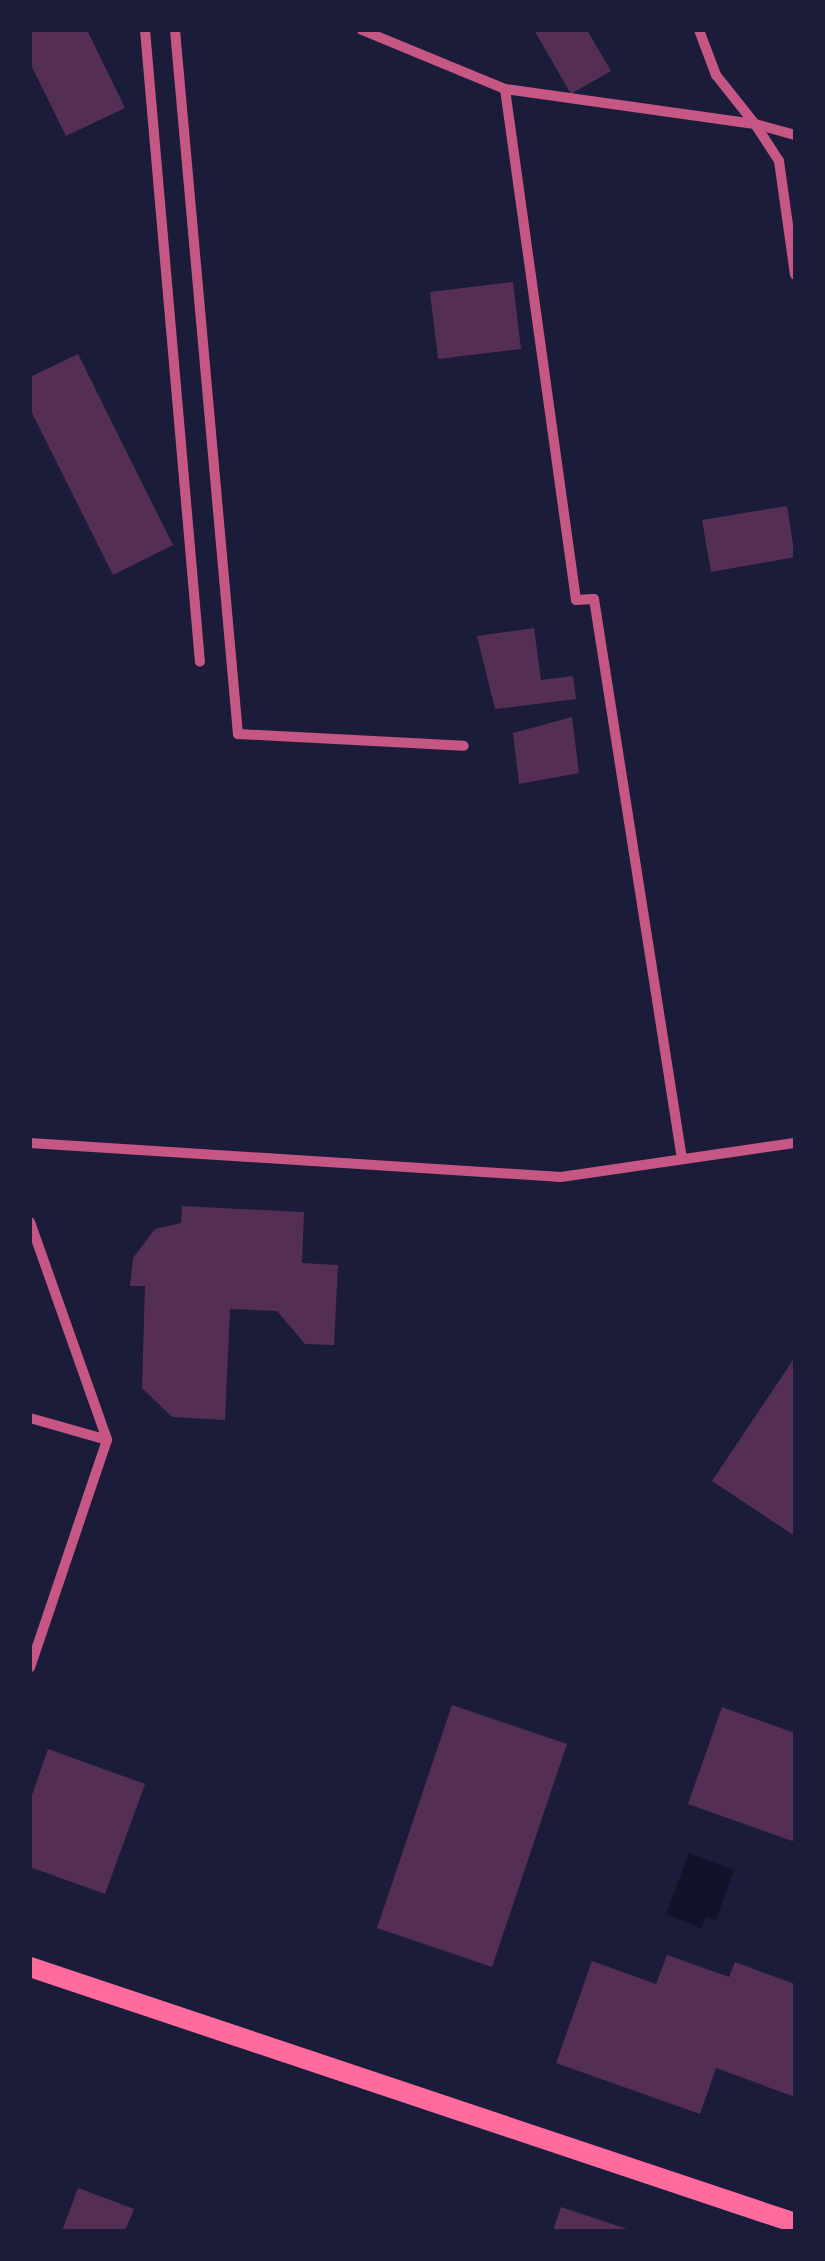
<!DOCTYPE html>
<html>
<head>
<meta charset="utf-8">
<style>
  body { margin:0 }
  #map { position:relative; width:825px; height:2261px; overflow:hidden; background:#1b1b3a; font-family:"Public Sans",sans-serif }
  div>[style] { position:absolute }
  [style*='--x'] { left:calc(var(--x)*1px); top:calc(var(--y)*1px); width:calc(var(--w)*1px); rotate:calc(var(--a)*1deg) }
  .water>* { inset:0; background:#12122b }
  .building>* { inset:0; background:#542f53 }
  .minor>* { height:10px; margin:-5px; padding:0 5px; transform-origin:5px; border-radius:5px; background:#c65784 }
  .secondary>* { height:20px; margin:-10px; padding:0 10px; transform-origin:10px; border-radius:10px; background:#ff6b9d }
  span { translate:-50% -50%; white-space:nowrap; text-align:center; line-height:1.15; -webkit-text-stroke:10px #1b1b3a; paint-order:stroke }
  .frame { position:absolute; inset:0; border:32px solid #1b1b3a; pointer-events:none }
</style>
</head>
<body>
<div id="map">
  <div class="water">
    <div style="clip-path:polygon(689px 1853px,734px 1870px,716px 1920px,706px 1917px,701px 1928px,666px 1914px)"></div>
  </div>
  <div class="building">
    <div style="clip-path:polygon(30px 30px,87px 30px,125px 108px,66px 136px,30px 63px)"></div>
    <div style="clip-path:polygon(534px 30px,587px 30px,611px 71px,571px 94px)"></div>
    <div style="clip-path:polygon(513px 282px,521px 349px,438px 359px,430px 292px)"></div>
    <div style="clip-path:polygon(78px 354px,173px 545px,113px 575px,30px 409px,30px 377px)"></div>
    <div style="clip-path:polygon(787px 506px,795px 557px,711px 572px,702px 520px)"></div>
    <div style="clip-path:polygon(534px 628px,541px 680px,573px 676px,576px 699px,495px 709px,477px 636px)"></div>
    <div style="clip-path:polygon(572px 717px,579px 773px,519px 784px,513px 733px)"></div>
    <div style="clip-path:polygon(182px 1206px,304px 1212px,302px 1263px,338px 1265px,334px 1345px,305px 1344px,277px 1311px,230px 1309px,225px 1420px,172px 1417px,142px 1388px,145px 1286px,130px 1286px,133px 1258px,155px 1229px,181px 1223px)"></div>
    <div style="clip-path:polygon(795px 1357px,795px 1536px,712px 1481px)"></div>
    <div style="clip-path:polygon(452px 1705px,567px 1744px,492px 1967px,377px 1928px)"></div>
    <div style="clip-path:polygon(722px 1707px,795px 1733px,795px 1842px,688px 1804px)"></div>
    <div style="clip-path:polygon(48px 1749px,145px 1784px,105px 1894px,30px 1867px,30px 1801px)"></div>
    <div style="clip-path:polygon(667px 1955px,729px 1977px,735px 1962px,795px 1984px,795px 2097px,716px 2068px,700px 2114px,556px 2063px,592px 1961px,656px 1984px)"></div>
    <div style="clip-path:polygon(78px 2188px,134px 2209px,125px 2231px,62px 2231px)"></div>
    <div style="clip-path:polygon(561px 2207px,630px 2230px,630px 2231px,553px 2231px)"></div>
  </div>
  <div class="minor">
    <div style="--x:145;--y:30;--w:634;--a:85.03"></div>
    <div style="--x:175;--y:30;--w:707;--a:84.89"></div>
    <div style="--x:238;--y:734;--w:226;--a:3"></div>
    <div style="--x:362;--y:30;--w:155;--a:22.4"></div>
    <div style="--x:505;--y:89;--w:252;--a:8"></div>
    <div style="--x:755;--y:124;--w:44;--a:57"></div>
    <div style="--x:779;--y:161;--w:115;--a:82"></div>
    <div style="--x:699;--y:30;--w:48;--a:69.3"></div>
    <div style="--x:716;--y:75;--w:63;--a:51.5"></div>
    <div style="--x:755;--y:124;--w:41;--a:15.4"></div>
    <div style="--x:505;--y:89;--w:516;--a:82.09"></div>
    <div style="--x:576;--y:600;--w:18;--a:-3"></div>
    <div style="--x:594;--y:599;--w:567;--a:81.07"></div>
    <div style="--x:30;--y:1143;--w:532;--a:3.66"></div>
    <div style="--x:561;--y:1177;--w:236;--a:-8.3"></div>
    <div style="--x:30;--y:1222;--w:231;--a:70.5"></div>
    <div style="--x:107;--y:1440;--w:240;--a:108.7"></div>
    <div style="--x:30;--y:1418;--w:80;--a:15.9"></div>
  </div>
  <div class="secondary">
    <div style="--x:30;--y:1967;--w:807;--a:18.5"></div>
  </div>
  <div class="frame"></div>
</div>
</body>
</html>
